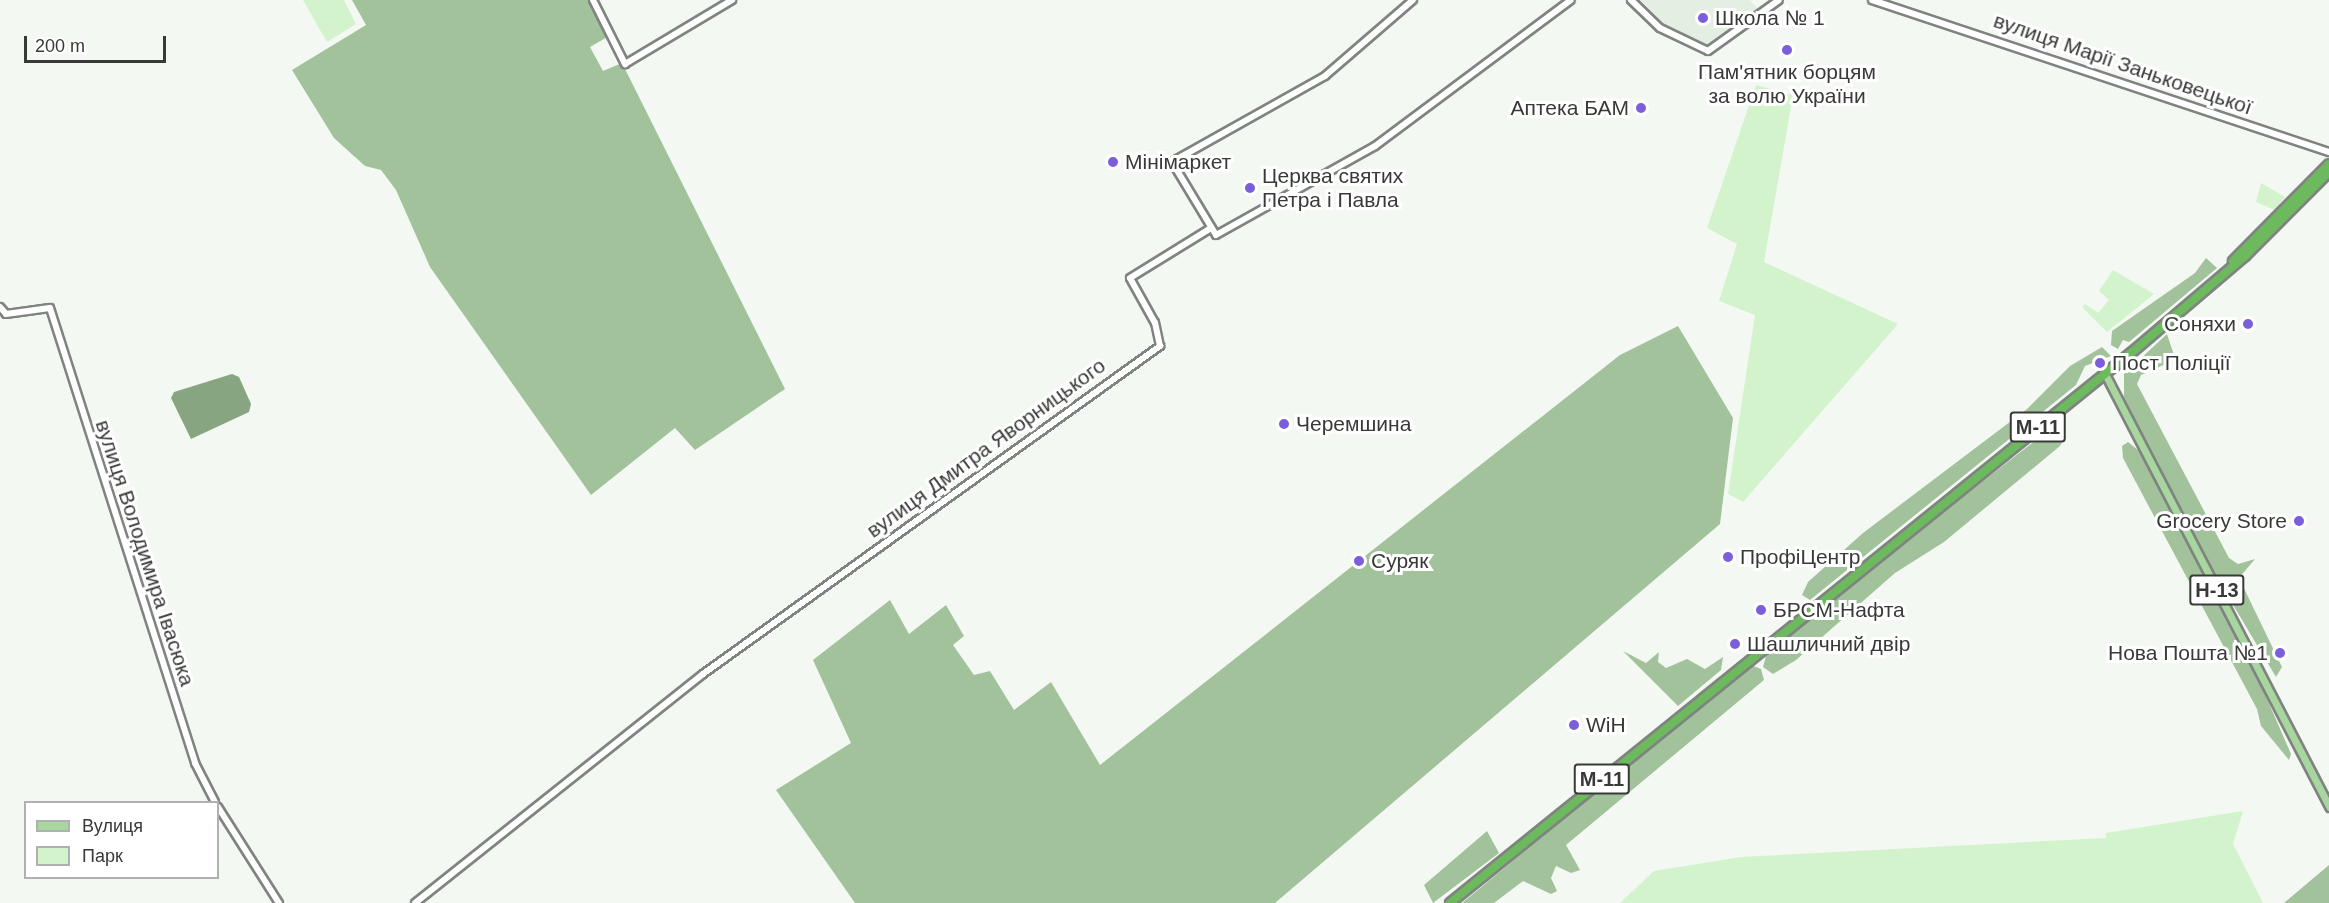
<!DOCTYPE html>
<html>
<head>
<meta charset="utf-8">
<style>
  body { margin:0 }
  #map { position:relative; width:2329px; height:903px; overflow:hidden; background:#f4f8f3; font-family:Arial,sans-serif }
  div>[style] { position:absolute }
  [style*='--x'] { left:calc(var(--x)*1px); top:calc(var(--y)*1px); width:calc(var(--w)*1px); rotate:calc(var(--a)*1deg) }
  .built>* { inset:0; background:#e5eee3 }
  .green>* { inset:0; background:#d2f3cc }
  .forest>* { inset:0; background:#a2c29c }
  .water>* { inset:0; background:#86a580 }
  .roads { filter:drop-shadow(2px 0 #808480) drop-shadow(-2px 0 #808480) drop-shadow(0 2px #808480) drop-shadow(0 -2px #808480) }
  .secondary>* { height:6px; margin:-3px; padding:0 3px; transform-origin:3px; border-radius:3px; background:#fff }
  .primary>* { height:7px; margin:-3.5px; padding:0 3.5px; transform-origin:3.5px; border-radius:3.5px; background:#a7d69e }
  .highway>* { height:8px; margin:-4px; padding:0 4px; transform-origin:4px; border-radius:4px; background:#6dba5e }
  .dots>* { width:16px; height:16px; translate:-50% -50%; box-sizing:border-box; border:3px solid #fff; border-radius:50% }
  span { translate:-50% -50%; white-space:nowrap; text-align:center; line-height:1.15; -webkit-text-stroke:6px #fff; paint-order:stroke }
  .shield-label span { padding:2px 4px; background:#fff; border:2px solid; border-radius:4px; -webkit-text-stroke-width:0 }
  .shield-label { font-size:20px; color:#383a38; font-weight:700 }
  .poi-label { font-size:21px; color:#383a38 }
  .left { translate:0 -50%; text-align:left }
  .right { translate:-100% -50%; text-align:right }
  .street-label { font-size:21px; color:#383a38 }
  .legend { position:absolute; left:24px; top:801px; width:195px; height:78px; box-sizing:border-box; background:#fff; border:2px solid #afb0af; margin:0; padding:8px 10px; list-style:none; font-size:18px; color:#383a38 }
  .legend li { display:flex; align-items:center; gap:12px; height:30px }
  .legend b { width:30px; border:2px solid #afb0af }
  .scale { position:absolute; left:24px; top:36px; width:142px; height:27px; box-sizing:border-box; border:3px solid #383a38; border-top:0; padding-left:8px; font-size:18px; line-height:21px; white-space:nowrap; color:#383a38; -webkit-text-stroke:4px #fff; paint-order:stroke }
</style>
</head>
<body>
<div id="map">
  <div class="built">
    <div style="clip-path:polygon(1641px 0,1750px 0,1759px 10px,1707px 47px,1667px 27px)"></div>
  </div>
  <div class="green">
    <div style="clip-path:polygon(303px 0,344px 0,356px 24px,327px 42px)"></div>
    <div style="clip-path:polygon(1756px 85px,1793px 95px,1764px 262px,1898px 324px,1743px 502px,1728px 494px,1755px 315px,1719px 301px,1737px 244px,1707px 228px)"></div>
    <div style="clip-path:polygon(2261px 183px,2285px 197px,2275px 210px,2256px 202px)"></div>
    <div style="clip-path:polygon(2113px 270px,2154px 294px,2107px 332px,2082px 307px,2085px 304px,2098px 313px,2109px 300px,2099px 291px)"></div>
    <div style="clip-path:polygon(2243px 811px,2233px 844px,2263px 903px,1620px 903px,1654px 871px,1741px 857px,2106px 838px,2106px 833px)"></div>
  </div>
  <div class="forest">
    <div style="clip-path:polygon(352px 0,590px 0,609px 36px,590px 47px,603px 71px,622px 63px,785px 389px,695px 450px,675px 428px,591px 495px,430px 267px,396px 190px,381px 170px,365px 166px,334px 138px,292px 70px,366px 25px)"></div>
    <div style="clip-path:polygon(2206px 258px,2217px 268px,2129px 342px,2123px 340px,2118px 349px,2111px 345px,2112px 331px,2195px 273px)"></div>
    <div style="clip-path:polygon(1678px 326px,1733px 418px,1720px 524px,1275px 903px,855px 903px,776px 790px,851px 743px,813px 660px,890px 600px,909px 634px,946px 605px,964px 636px,953px 645px,974px 675px,990px 671px,1014px 710px,1051px 682px,1100px 765px,1620px 355px)"></div>
    <div style="clip-path:polygon(2167px 334px,2174px 355px,2170px 362px,2141px 375px,2137px 384px,2229px 558px,2238px 564px,2255px 559px,2239px 578px,2282px 667px,2276px 677px,2201px 551px,2124px 397px,2124px 374px)"></div>
    <div style="clip-path:polygon(2102px 347px,2111px 356px,2085px 366px,2076px 385px,1810px 600px,1802px 595px,1808px 582px,1863px 533px,2027px 409px,2070px 366px)"></div>
    <div style="clip-path:polygon(2055px 425px,2063px 440px,2060px 446px,1944px 542px,1895px 573px,1796px 660px,1773px 674px,1763px 667px,1768px 649px)"></div>
    <div style="clip-path:polygon(2128px 442px,2138px 450px,2176px 517px,2254px 669px,2291px 754px,2289px 760px,2261px 726px,2257px 709px,2123px 458px,2122px 446px)"></div>
    <div style="clip-path:polygon(1623px 651px,1646px 663px,1659px 652px,1658px 662px,1666px 668px,1687px 659px,1705px 669px,1723px 657px,1721px 670px,1678px 706px)"></div>
    <div style="clip-path:polygon(1751px 665px,1761px 669px,1764px 680px,1566px 845px,1580px 870px,1571px 873px,1556px 866px,1551px 878px,1557px 891px,1551px 894px,1523px 881px,1494px 903px,1462px 903px)"></div>
    <div style="clip-path:polygon(1487px 831px,1499px 853px,1433px 903px,1424px 885px)"></div>
    <div style="clip-path:polygon(2329px 865px,2329px 903px,2284px 903px)"></div>
  </div>
  <div class="water">
    <div style="clip-path:polygon(232px 374px,239px 377px,251px 404px,249px 412px,191px 439px,171px 398px,174px 392px)"></div>
  </div>
  <div class="roads">
    <div class="secondary">
      <div style="--x:593;--y:0;--w:72;--a:63.4"></div>
      <div style="--x:625;--y:64;--w:125;--a:-30.9"></div>
      <div style="--x:1413;--y:0;--w:116;--a:139.2"></div>
      <div style="--x:1325;--y:76;--w:176;--a:150.7"></div>
      <div style="--x:1172;--y:162;--w:85;--a:58.9"></div>
      <div style="--x:1216;--y:235;--w:182;--a:-29.2"></div>
      <div style="--x:1375;--y:146;--w:244;--a:-36.7"></div>
      <div style="--x:1631;--y:0;--w:40;--a:44"></div>
      <div style="--x:1660;--y:28;--w:53;--a:25.6"></div>
      <div style="--x:1708;--y:51;--w:87;--a:-35.7"></div>
      <div style="--x:1872;--y:0;--w:482;--a:18.4"></div>
      <div style="--x:0;--y:307;--w:9;--a:49"></div>
      <div style="--x:6;--y:314;--w:44;--a:-7.8"></div>
      <div style="--x:50;--y:308;--w:478;--a:72.3"></div>
      <div style="--x:195;--y:763;--w:44;--a:62.9"></div>
      <div style="--x:218;--y:807;--w:114;--a:57.6"></div>
      <div style="--x:415;--y:903;--w:368;--a:-38.5"></div>
      <div style="--x:703;--y:674;--w:563;--a:-35.67"></div>
      <div style="--x:1160;--y:346;--w:24;--a:-102"></div>
      <div style="--x:1155;--y:323;--w:51;--a:-119.1"></div>
      <div style="--x:1130;--y:278;--w:95;--a:-31.7"></div>
    </div>
    <div class="primary">
      <div style="--x:2105;--y:374;--w:488;--a:62.6"></div>
    </div>
    <div class="highway">
      <div style="--x:2233;--y:261;--w:136;--a:-45.3"></div>
      <div style="--x:1450;--y:903;--w:875;--a:-38.93"></div>
      <div style="--x:2131;--y:353;--w:150;--a:-40.4"></div>
      <div style="--x:2245;--y:256;--w:119;--a:-45"></div>
    </div>
  </div>
  <div class="dots">
    <div style="left:1703px;top:18px;background:#7b5ed9"></div>
    <div style="left:1787px;top:50px;background:#7b5ed9"></div>
    <div style="left:1641px;top:108px;background:#7b5ed9"></div>
    <div style="left:1113px;top:162px;background:#7b5ed9"></div>
    <div style="left:1250px;top:188px;background:#7b5ed9"></div>
    <div style="left:2248px;top:324px;background:#7b5ed9"></div>
    <div style="left:2100px;top:363px;background:#7b5ed9"></div>
    <div style="left:1284px;top:424px;background:#7b5ed9"></div>
    <div style="left:2299px;top:521px;background:#7b5ed9"></div>
    <div style="left:1728px;top:557px;background:#7b5ed9"></div>
    <div style="left:1359px;top:561px;background:#7b5ed9"></div>
    <div style="left:1761px;top:610px;background:#7b5ed9"></div>
    <div style="left:1735px;top:644px;background:#7b5ed9"></div>
    <div style="left:2280px;top:653px;background:#7b5ed9"></div>
    <div style="left:1574px;top:725px;background:#7b5ed9"></div>
  </div>
  <div class="shield-label">
    <span style="left:2038px;top:427px">М-11</span>
    <span style="left:2217px;top:590px">Н-13</span>
    <span style="left:1602px;top:779px">М-11</span>
  </div>
  <div class="poi-label">
    <span class="left" style="left:1715px;top:18px">Школа № 1</span>
    <span style="left:1787px;top:84px">Пам'ятник борцям<br>за волю України</span>
    <span class="right" style="left:1629px;top:108px">Аптека БАМ</span>
    <span class="left" style="left:1125px;top:162px">Мінімаркет</span>
    <span class="left" style="left:1262px;top:188px">Церква святих<br>Петра і Павла</span>
    <span class="right" style="left:2236px;top:324px">Соняхи</span>
    <span class="left" style="left:2112px;top:363px">Пост Поліції</span>
    <span class="left" style="left:1296px;top:424px">Черемшина</span>
    <span class="right" style="left:2287px;top:521px">Grocery Store</span>
    <span class="left" style="left:1740px;top:557px">ПрофіЦентр</span>
    <span class="left" style="left:1371px;top:561px">Суряк</span>
    <span class="left" style="left:1773px;top:610px">БРСМ-Нафта</span>
    <span class="left" style="left:1747px;top:644px">Шашличний двір</span>
    <span class="right" style="left:2268px;top:653px">Нова Пошта №1</span>
    <span class="left" style="left:1586px;top:725px">WiH</span>
  </div>
  <div class="street-label">
    <span style="left:2123px;top:64px;rotate:19deg">вулиця Марії Заньковецької</span>
    <span style="left:986px;top:448px;rotate:-36deg">вулиця Дмитра Яворницького</span>
    <span style="left:145px;top:553px;rotate:72deg">вулиця Володимира Івасюка</span>
  </div>
  <ul class="legend">
  <li><b style="height:8px;background:#a7d69e"></b>Вулиця</li>
  <li><b style="height:16px;background:#d2f3cc"></b>Парк</li>
  </ul>
  <div class="scale">200 m</div>
</div>
</body>
</html>
